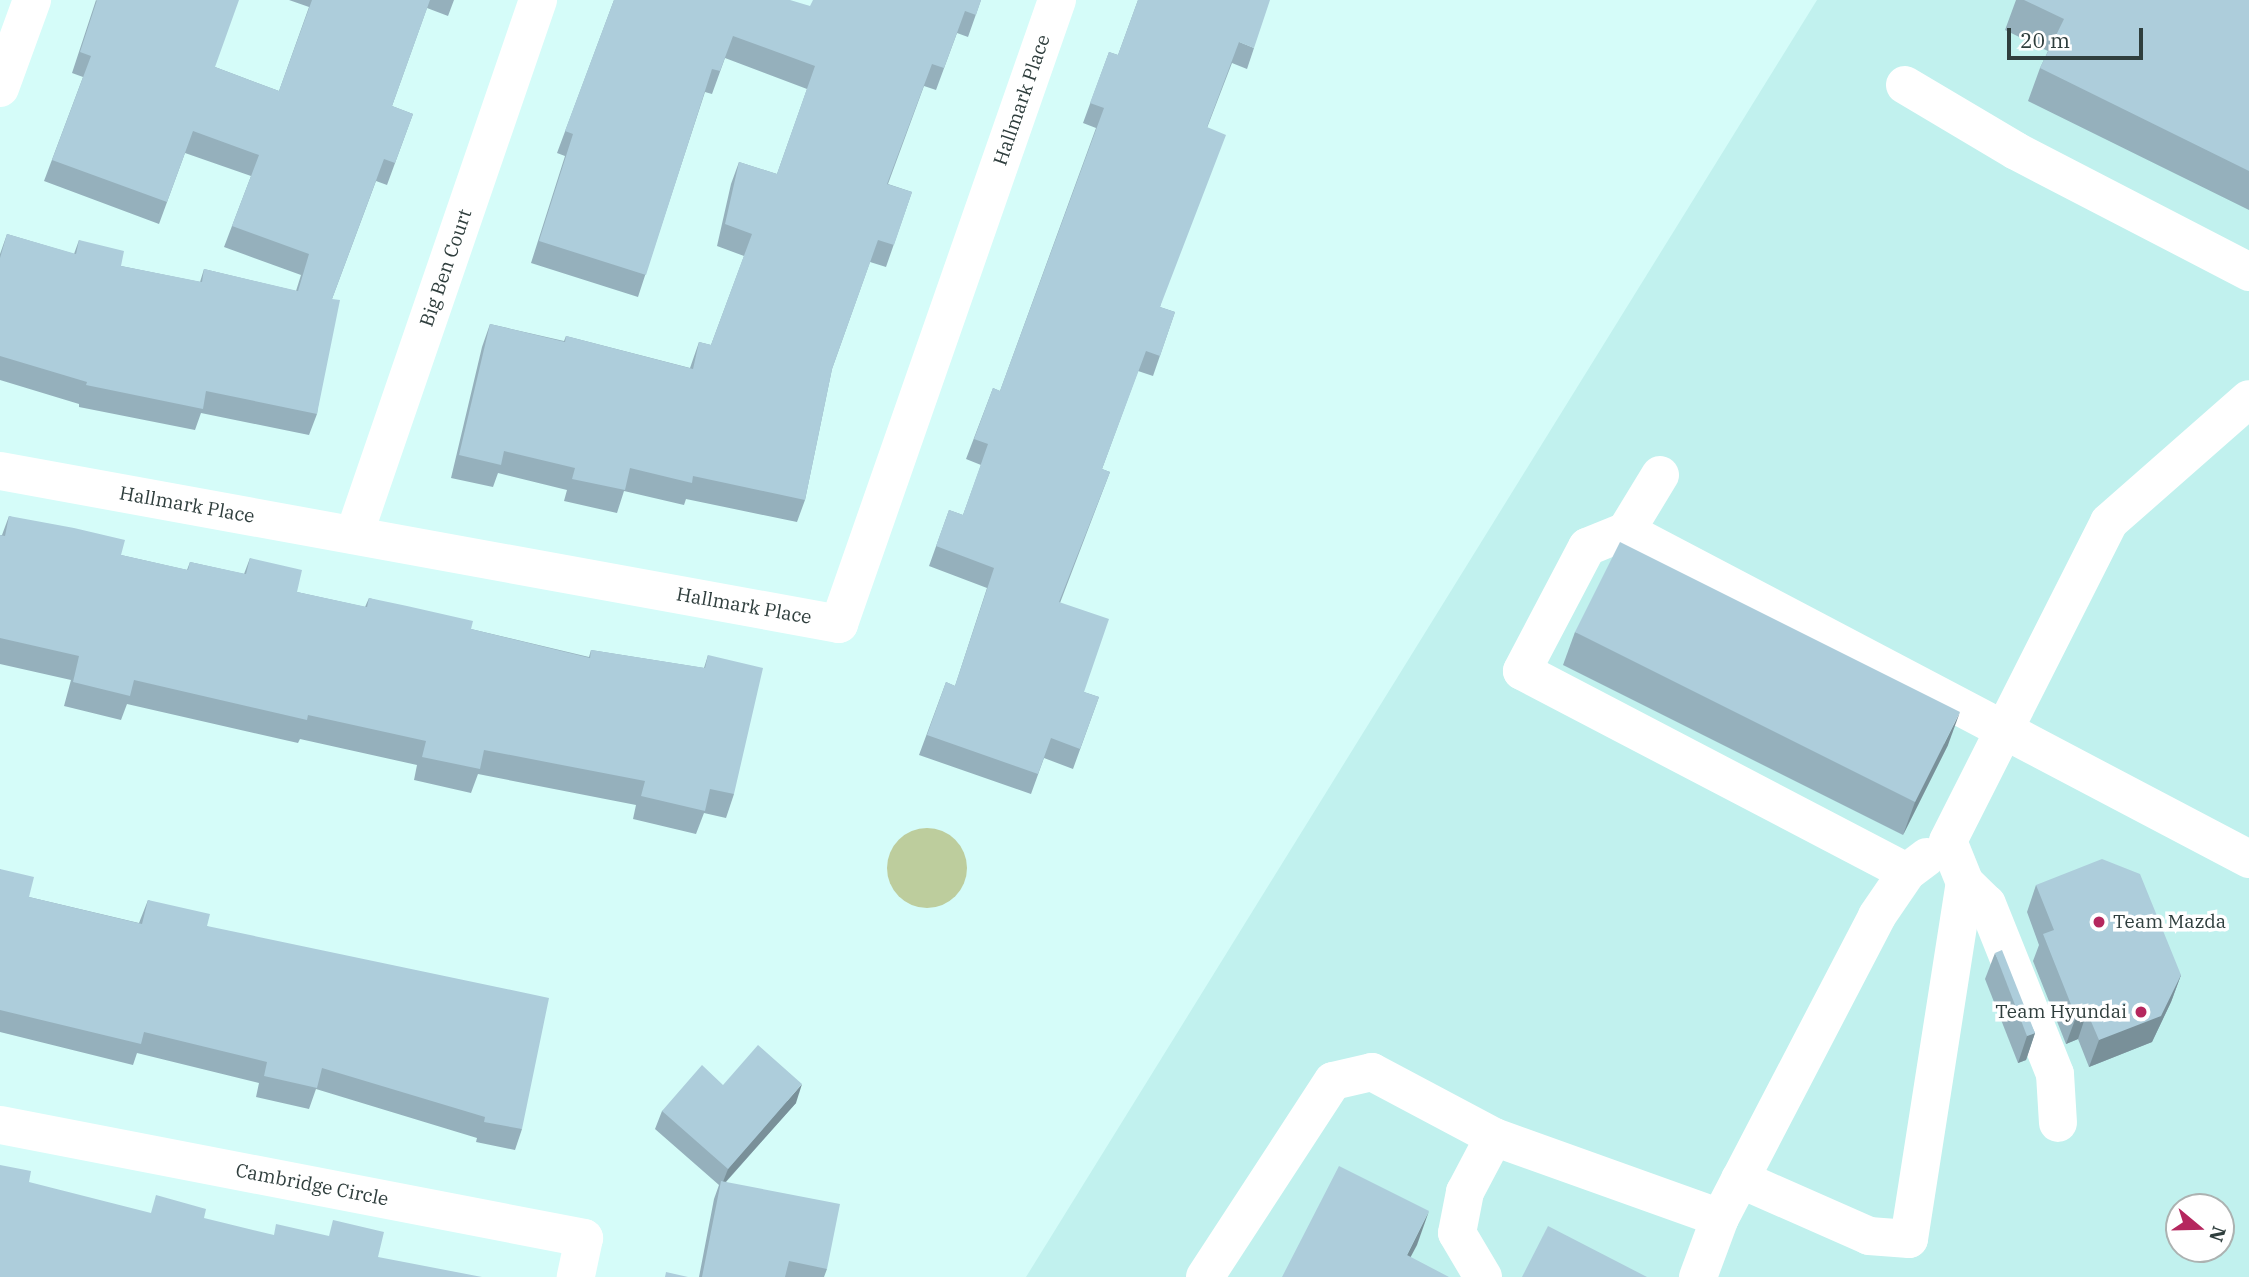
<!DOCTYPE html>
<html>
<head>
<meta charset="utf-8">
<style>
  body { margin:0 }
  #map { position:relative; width:2249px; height:1277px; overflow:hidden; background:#d5fcf9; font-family:"IBM Plex Serif",serif }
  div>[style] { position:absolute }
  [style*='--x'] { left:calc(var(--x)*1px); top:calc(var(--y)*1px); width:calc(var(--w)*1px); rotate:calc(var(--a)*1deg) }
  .built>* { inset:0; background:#c1f1ee }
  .green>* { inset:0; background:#bdcd9d }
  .round { border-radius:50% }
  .minor>* { height:38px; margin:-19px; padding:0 19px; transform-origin:19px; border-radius:19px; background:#fff }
  .wall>* { inset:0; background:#95b0bc }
  .shaded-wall>* { inset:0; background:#799099 }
  .building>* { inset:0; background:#adcddb }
  .dots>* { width:19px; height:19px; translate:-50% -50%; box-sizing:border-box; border:4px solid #fff; border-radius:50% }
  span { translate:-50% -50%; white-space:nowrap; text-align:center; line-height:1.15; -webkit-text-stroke:7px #fff; paint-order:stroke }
  .street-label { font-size:19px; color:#2f3e3d }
  .poi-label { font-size:19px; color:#2f3e3d }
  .left { translate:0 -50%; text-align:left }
  .right { translate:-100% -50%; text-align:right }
  .north { position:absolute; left:2165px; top:1193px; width:70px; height:70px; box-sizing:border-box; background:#fff; border:2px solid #acb2b1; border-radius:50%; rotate:109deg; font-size:19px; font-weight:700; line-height:28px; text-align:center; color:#2f3e3d }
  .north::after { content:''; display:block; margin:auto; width:24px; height:32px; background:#b5275e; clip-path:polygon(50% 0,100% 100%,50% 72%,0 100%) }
  .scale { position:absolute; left:2007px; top:28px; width:136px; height:32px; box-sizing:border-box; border:4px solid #2f3e3d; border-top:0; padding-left:9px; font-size:21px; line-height:24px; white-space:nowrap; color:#2f3e3d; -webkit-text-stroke:5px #fff; paint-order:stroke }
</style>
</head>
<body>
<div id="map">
  <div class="built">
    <div style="clip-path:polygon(evenodd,1817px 0,2249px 0,2249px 1277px,1026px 1277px,1817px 0,2179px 1207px,2221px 1207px,2221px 1249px,2179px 1249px,2179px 1207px)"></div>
  </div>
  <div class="green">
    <div class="round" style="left:887px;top:828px;width:80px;height:80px"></div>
  </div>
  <div class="minor">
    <div style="--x:1905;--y:85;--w:129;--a:30.7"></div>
    <div style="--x:2016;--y:151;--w:263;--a:27.4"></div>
    <div style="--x:0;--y:88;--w:94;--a:-70"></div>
    <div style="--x:0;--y:471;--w:853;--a:10.33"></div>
    <div style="--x:839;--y:624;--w:661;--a:-70.74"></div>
    <div style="--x:1660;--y:475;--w:66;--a:121.3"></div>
    <div style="--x:1626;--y:531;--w:42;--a:157.7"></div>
    <div style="--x:1587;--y:547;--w:140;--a:117.7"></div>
    <div style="--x:1522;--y:671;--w:434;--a:27.6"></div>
    <div style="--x:1626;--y:531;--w:704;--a:27.77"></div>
    <div style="--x:354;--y:535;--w:566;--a:-71.02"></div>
    <div style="--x:1965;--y:883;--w:30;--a:44"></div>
    <div style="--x:1987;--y:904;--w:183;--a:68.2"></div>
    <div style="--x:2055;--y:1074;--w:49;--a:86.5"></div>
    <div style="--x:0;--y:1125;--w:595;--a:10.95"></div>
    <div style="--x:584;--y:1238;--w:40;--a:102"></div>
    <div style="--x:1740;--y:1179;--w:141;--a:23.8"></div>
    <div style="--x:1869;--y:1236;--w:40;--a:4.3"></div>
    <div style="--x:1909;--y:1239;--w:360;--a:-81.1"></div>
    <div style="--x:1965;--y:883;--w:45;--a:-112"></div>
    <div style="--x:1948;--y:841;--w:357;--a:-63.2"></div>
    <div style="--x:2109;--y:522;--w:186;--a:-41.3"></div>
    <div style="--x:1205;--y:1277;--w:234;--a:-56.9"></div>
    <div style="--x:1333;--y:1081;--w:40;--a:-13"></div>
    <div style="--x:1372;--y:1072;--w:138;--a:28"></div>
    <div style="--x:1494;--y:1137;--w:240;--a:19.7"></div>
    <div style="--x:1483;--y:1277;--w:51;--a:-120.6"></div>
    <div style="--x:1457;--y:1233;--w:42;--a:-79"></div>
    <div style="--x:1465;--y:1192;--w:62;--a:-62.2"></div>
    <div style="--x:1698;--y:1277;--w:63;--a:-69.6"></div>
    <div style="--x:1720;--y:1218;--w:340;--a:-62.5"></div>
    <div style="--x:1877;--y:916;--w:53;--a:-55.7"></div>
    <div style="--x:1907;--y:872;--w:25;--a:-37"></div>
  </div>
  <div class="wall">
    <div style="clip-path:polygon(96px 0,215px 67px,279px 91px,309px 7px,289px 0,454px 0,448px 16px,427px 8px,392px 106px,413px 114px,387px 185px,376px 181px,332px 299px,317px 414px,309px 435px,201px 413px,195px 430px,79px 407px,79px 404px,0 380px,0 254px,7px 234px,74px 254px,79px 240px,121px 266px,200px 282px,204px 269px,296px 291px,301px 275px,224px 247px,251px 176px,185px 153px,159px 224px,44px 181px,83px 77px,72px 73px)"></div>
    <div style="clip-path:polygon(614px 0,810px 6px,981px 0,968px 37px,957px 33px,936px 90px,924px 86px,888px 184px,912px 192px,886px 267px,870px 262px,832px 369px,805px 500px,797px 522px,686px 499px,684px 505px,624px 491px,617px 513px,564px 501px,567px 490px,498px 473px,493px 487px,451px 478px,482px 347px,490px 324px,564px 341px,566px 336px,690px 368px,699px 342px,711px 345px,744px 256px,717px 246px,731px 184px,739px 162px,777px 174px,807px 89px,725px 58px,712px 94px,705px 92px,638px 297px,531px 263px,565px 156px,557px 153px)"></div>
    <div style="clip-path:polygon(1138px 0,1254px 48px,1247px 69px,1232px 63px,1207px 128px,1160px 307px,1175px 312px,1153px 376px,1138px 371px,1102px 469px,1110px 472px,1060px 603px,1084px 692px,1099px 697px,1073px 769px,1044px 758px,1031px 794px,919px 755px,946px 682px,955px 686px,987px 588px,929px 566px,949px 510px,963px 515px,981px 465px,966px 459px,993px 388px,1000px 391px,1096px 128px,1083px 123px,1109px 52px,1118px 55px)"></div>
    <div style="clip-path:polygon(2016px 0,2249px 0,2249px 210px,2028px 101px,2040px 68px,2048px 51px,2005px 30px)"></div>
    <div style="clip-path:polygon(9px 516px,121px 555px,187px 570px,190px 562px,244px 574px,250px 558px,297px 592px,365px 607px,369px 598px,471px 629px,589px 657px,591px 650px,704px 668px,708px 655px,734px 794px,726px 818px,704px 813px,696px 834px,633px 819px,636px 805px,478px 774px,471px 793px,414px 780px,417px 765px,300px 739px,298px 743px,127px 704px,121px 720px,64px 706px,71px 680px,0 664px,0 535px,2px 535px)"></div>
    <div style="clip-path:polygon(1575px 632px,1948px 745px,1903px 835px,1563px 665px)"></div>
    <div style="clip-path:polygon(0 869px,29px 897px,139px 923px,148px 900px,207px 926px,522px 1129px,515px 1150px,476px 1142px,477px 1138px,316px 1089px,309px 1109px,256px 1097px,259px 1083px,137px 1053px,133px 1065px,0 1032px)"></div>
    <div style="clip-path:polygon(2036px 885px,2181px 975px,2171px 1002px,2152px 1042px,2089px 1067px,2078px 1039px,2066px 1044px,2033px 961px,2039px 945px,2027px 912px)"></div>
    <div style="clip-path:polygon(1995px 953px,2035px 1033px,2026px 1060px,2018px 1063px,1985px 979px)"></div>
    <div style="clip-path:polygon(723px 1085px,796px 1103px,726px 1182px,827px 1269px,824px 1277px,699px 1277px,714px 1199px,719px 1185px,655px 1129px,662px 1111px)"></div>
  </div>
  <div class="shaded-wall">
    <div style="clip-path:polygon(1960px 712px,1948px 745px,1903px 835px,1915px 802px)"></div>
    <div style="clip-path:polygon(2181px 975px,2171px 1002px,2152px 1042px,2089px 1067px,2099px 1040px)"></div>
    <div style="clip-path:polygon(2087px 1012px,2078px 1039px,2066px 1044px,2076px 1017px)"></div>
    <div style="clip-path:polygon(2035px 1033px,2026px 1060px,2018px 1063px,2027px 1036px)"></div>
    <div style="clip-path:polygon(802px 1084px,796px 1103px,721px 1187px,728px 1169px)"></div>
    <div style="clip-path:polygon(1429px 1211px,1417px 1245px,1400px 1277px,1407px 1255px)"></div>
  </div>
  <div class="building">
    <div style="clip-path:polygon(97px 0,239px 0,215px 67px,279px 91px,312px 0,430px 0,392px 106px,413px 114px,395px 163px,384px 159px,332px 299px,340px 300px,317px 414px,206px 391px,203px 409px,86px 385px,87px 382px,0 356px,0 258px,7px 234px,76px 254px,79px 240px,124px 251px,121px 266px,202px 282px,204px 269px,298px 291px,309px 254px,232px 226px,259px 155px,193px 131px,167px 202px,52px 160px,91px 56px,80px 52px)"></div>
    <div style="clip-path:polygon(614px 0,790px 0,810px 6px,813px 0,981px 0,976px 15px,965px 11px,944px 68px,932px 64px,887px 184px,912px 192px,894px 245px,878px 240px,832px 369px,805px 500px,693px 476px,692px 483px,630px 468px,625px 490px,572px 479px,575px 468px,504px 451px,501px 465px,459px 455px,490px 324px,565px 342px,566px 336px,693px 369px,699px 342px,711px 345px,752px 234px,725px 224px,739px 162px,777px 174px,815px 66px,733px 36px,720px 71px,712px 69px,646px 275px,539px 241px,573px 134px,565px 131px)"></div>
    <div style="clip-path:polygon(1138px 0,1270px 0,1254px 48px,1239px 42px,1207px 127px,1226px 135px,1160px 307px,1175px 312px,1160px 356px,1146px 351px,1102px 469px,1110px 472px,1059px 602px,1109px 619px,1084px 692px,1099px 697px,1080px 749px,1051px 738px,1038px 774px,927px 735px,946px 682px,955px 686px,994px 568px,936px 546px,949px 510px,963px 515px,988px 444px,974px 439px,993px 388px,1000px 391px,1104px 108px,1090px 103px,1109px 52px,1118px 55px)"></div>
    <div style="clip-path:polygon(2024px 0,2249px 0,2249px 171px,2040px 68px,2064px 19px)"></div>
    <div style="clip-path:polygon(9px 516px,74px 528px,125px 540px,121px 555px,188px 570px,190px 562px,246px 574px,250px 558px,302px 570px,297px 592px,367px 607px,369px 598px,407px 606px,473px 621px,471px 629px,590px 658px,591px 650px,705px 668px,708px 655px,763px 668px,734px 794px,710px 789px,705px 811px,641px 796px,645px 781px,484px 750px,480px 769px,422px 757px,426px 741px,308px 715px,307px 720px,134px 680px,130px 696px,73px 682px,79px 656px,0 638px,0 535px,5px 536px)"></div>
    <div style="clip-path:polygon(1620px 542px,1960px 712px,1915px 802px,1575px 632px)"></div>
    <div style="clip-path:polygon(2102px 859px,2140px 874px,2181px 975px,2161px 1016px,2099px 1040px,2087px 1012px,2076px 1017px,2043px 934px,2054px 930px,2036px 885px)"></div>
    <div style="clip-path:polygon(0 869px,34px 877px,29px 897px,142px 924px,148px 900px,210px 914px,207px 926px,549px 998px,522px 1129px,484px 1122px,485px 1117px,322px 1068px,317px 1088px,264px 1076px,267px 1062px,144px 1032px,141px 1044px,0 1010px)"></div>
    <div style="clip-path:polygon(2002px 950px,2035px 1033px,2027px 1036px,1995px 953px)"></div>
    <div style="clip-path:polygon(758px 1045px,802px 1084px,728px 1169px,662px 1111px,702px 1065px,723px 1085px)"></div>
    <div style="clip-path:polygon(0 1165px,31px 1171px,29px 1182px,151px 1213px,156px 1195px,206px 1209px,204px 1218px,274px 1235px,276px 1224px,329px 1236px,333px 1220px,384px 1232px,378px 1257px,482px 1277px,0 1277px)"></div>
    <div style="clip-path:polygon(1339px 1166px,1429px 1211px,1407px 1255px,1449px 1277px,1282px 1277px)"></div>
    <div style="clip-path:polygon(721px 1181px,840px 1204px,827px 1269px,789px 1261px,785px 1277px,702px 1277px)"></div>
    <div style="clip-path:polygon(1548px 1226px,1647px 1277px,1522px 1277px)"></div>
    <div style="clip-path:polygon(666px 1272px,688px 1277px,665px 1277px)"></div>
  </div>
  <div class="dots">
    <div style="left:2099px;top:922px;background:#b5275e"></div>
    <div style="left:2141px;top:1012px;background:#b5275e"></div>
  </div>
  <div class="street-label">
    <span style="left:1022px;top:100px;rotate:-71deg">Hallmark Place</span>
    <span style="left:446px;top:268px;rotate:-71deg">Big Ben Court</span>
    <span style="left:187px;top:505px;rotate:10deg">Hallmark Place</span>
    <span style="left:744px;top:606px;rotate:10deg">Hallmark Place</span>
    <span style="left:312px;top:1185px;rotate:11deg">Cambridge Circle</span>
  </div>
  <div class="poi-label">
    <span class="left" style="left:2113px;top:922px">Team Mazda</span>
    <span class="right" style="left:2127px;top:1012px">Team Hyundai</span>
  </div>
  <div class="north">N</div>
  <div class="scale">20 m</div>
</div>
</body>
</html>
